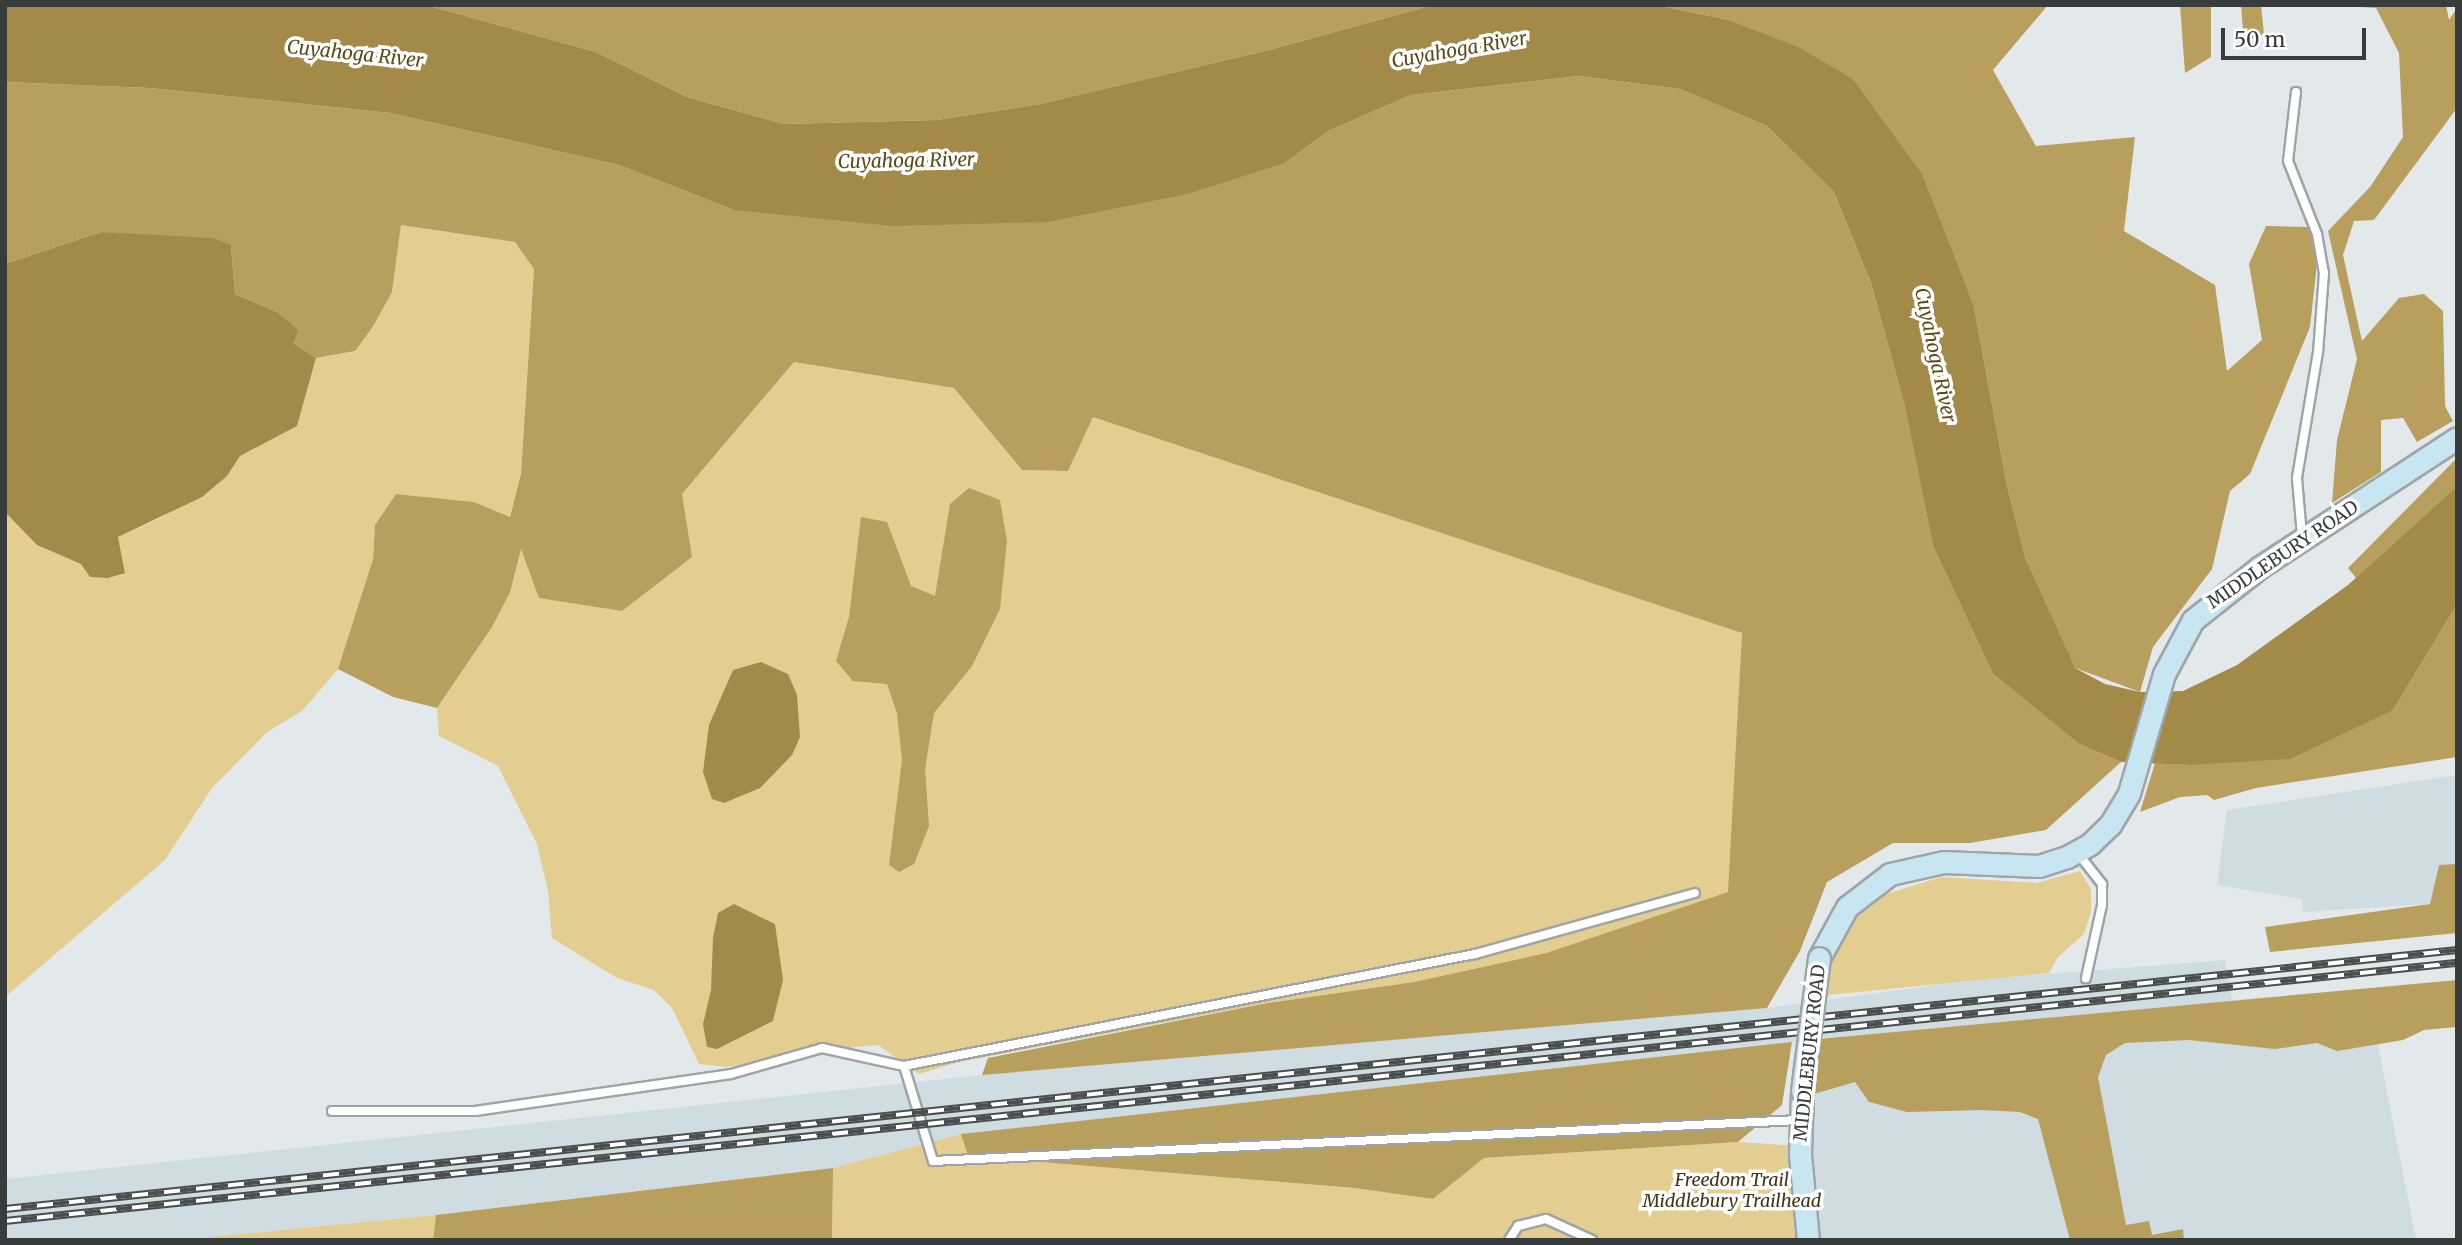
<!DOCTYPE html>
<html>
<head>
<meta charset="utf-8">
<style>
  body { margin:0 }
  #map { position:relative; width:2462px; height:1245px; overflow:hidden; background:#e3e9eb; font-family:Merriweather,serif }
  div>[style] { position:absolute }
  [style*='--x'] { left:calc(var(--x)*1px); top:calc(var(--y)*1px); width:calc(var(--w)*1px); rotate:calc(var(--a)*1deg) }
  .built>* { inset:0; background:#cfdde2 }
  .green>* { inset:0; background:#e4cd91 }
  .forest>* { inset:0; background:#b89f5d }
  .water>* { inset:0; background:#a38a48 }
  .roads { filter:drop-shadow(2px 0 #9fa4a6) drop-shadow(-2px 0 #9fa4a6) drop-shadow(0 2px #9fa4a6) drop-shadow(0 -2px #9fa4a6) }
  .lane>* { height:8px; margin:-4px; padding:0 4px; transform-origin:4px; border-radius:4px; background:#fff }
  .secondary>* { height:21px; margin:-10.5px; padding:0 10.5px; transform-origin:10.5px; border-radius:10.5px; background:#c7e6f2 }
  .rail>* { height:8px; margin-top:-4px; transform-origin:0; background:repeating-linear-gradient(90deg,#fff 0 16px,#4a4e4e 0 32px); box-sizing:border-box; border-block:2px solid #4a4e4e }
  .bridges { filter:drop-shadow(2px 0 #9fa4a6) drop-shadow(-2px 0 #9fa4a6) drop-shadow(0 2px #9fa4a6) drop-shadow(0 -2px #9fa4a6) }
  .secondary-bridge>* { height:21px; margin:-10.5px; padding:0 10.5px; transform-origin:10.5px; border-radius:10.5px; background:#c7e6f2 }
  span { translate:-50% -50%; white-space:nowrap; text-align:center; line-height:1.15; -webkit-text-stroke:7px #fff; paint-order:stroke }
  .street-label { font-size:18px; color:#393c3c }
  .park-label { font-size:18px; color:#413517; font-style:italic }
  .water-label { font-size:19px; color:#5c4a16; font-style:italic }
  .frame { position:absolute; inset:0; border:7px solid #393c3c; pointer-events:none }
  .scale { position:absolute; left:2221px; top:28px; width:145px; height:32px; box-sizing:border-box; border:4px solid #393c3c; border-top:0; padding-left:9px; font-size:21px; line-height:24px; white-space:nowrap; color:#393c3c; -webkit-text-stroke:5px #fff; paint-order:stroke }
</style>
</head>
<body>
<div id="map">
  <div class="built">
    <div style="clip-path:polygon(2457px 775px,2457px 864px,2439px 866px,2430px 904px,2303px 912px,2302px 899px,2217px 885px,2227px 810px)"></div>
    <div style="clip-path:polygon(2225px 960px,2232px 1000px,2367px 989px,2416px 1240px,1808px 1240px,1808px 1088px,1814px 1093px,1818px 1039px,961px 1134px,833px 1168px,436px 1215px,178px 1240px,5px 1240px,5px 1179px,982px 1075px,1767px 1008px,1980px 979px)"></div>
  </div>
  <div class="green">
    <div style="clip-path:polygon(401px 225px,515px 242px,534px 269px,521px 474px,510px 517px,474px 502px,396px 494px,375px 525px,373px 559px,338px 669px,302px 711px,267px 732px,212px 788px,165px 860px,5px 997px,5px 512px,37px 545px,81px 564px,125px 572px,118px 537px,162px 517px,226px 476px,240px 456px,297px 426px,316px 358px,355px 351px,392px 292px)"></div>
    <div style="clip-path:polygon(794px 362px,954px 388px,1022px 470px,1068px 471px,1093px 416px,1742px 633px,1729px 892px,1546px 953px,1414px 982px,1268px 1003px,959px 1062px,919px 1074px,878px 1045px,814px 1051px,727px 1067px,699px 1064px,672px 1008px,654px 990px,617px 978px,552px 938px,548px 891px,537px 844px,498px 766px,439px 736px,437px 708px,492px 627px,521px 548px,682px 494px)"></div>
    <div style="clip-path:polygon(2080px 871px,2091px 889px,2091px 912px,2084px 934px,2058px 957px,2049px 973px,1828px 995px,1832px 955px,1851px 921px,1883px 895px,1941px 877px,2036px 883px)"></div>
    <div style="clip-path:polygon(961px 1134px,968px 1156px,1354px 1188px,1433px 1199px,1483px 1158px,1738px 1142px,1799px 1146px,1799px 1240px,832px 1240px,833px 1168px)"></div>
    <div style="clip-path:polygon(436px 1215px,433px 1240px,178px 1240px)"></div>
  </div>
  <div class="forest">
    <div style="clip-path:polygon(426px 5px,1433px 5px,1269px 50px,1040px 104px,937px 120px,784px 124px,687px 97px,596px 52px)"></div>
    <div style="clip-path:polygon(1656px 5px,2048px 5px,1993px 70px,2036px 146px,2135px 137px,2124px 231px,2215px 285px,2227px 371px,2262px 340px,2249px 264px,2266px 226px,2308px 227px,2318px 254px,2310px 327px,2250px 474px,2230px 491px,2212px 569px,2153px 647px,2140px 692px,2075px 668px,2050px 619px,2026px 560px,2007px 486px,1974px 307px,1852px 78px,1798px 48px,1729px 20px)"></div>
    <div style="clip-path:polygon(2180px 5px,2211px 5px,2211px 57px,2185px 73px)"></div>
    <div style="clip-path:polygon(2241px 5px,2261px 5px,2264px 34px,2244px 42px)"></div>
    <div style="clip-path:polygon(2329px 5px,2446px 5px,2449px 20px,2457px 8px,2457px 108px,2374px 220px,2354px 221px,2343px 255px,2362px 341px,2399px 298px,2424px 294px,2443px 311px,2445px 406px,2453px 421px,2417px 442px,2403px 418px,2381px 420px,2381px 472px,2332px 503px,2337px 440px,2357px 359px,2328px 231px,2370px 187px,2403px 137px,2399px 53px,2376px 8px)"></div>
    <div style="clip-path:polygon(1579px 76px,1680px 89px,1767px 126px,1834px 192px,1871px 283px,1904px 403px,1933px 546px,1993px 674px,2079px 744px,2121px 762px,2046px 830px,1970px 843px,1893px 843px,1827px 882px,1800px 951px,1767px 1008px,982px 1075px,988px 1058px,1268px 1003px,1414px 982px,1546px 953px,1728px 892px,1742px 633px,1093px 417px,1068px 471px,1022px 470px,954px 388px,794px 362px,682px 494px,692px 557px,622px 611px,539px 598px,521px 549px,510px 592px,492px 627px,437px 708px,393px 697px,338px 669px,373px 559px,375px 525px,396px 494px,474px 502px,510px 517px,521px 474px,534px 269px,515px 242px,401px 225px,392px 292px,372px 328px,355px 351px,316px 358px,293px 343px,277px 312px,235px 294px,231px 245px,101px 232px,5px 264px,5px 82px,150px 88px,390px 113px,619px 165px,734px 210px,1285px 163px,1328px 131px,1411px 95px)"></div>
    <div style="clip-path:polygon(2457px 458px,2457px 486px,2356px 578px,2348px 568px)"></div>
    <div style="clip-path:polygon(969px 488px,1000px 500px,1007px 541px,1000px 609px,972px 666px,934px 713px,925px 769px,929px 826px,914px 864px,899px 872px,889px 865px,902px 760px,897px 713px,887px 684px,853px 681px,836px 661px,849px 617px,861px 517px,887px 522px,911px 586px,935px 596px,950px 504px)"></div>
    <div style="clip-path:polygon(2457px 604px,2457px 757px,2256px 788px,2214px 800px,2207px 795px,2180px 797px,2140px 812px,2155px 763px,2189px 765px,2393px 710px)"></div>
    <div style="clip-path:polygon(2457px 864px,2457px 933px,2270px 952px,2265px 927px,2430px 904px,2439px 865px)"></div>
    <div style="clip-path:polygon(2457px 980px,2457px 1027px,2424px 1030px,2403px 1040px,2337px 1051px,2317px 1043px,2275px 1049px,2189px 1040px,2125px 1043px,2106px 1055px,2098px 1077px,2126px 1225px,2149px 1221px,2152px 1235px,2183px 1229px,2184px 1240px,2070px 1240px,2038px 1119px,2020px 1112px,1982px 1110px,1907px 1112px,1869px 1102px,1855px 1082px,1814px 1094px,1819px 1039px)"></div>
    <div style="clip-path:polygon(1792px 1042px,1782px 1105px,1738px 1142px,1484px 1158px,1433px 1199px,1354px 1188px,968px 1156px,961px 1134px)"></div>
    <div style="clip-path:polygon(833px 1168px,832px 1240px,433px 1240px,436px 1215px)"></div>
  </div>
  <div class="water">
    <div style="clip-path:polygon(5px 5px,426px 5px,596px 52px,687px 97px,784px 124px,937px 120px,1040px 104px,1269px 50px,1433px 5px,1656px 5px,1729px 20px,1798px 47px,1852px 78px,1922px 174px,1974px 307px,2007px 486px,2026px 560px,2075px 668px,2105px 684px,2140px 692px,2183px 691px,2237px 665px,2348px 585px,2457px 486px,2457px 604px,2393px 710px,2290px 759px,2189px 765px,2121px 762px,2079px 744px,1993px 674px,1933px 546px,1904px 403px,1871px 283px,1834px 192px,1767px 126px,1680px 89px,1579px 76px,1411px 95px,1328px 131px,1285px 163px,1187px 194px,1047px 222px,893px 226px,734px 210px,619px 165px,390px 113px,150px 88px,5px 82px)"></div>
    <div style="clip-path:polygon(101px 232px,213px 238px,231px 245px,235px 294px,277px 312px,298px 330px,293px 343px,316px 358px,297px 426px,240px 456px,227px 476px,202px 497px,118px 537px,125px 573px,108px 578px,90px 577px,81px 564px,37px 545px,5px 512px,5px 264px)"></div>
    <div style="clip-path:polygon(761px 662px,788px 674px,797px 695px,800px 737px,792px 755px,760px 788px,724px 803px,712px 799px,703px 772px,709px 725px,733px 670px)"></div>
    <div style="clip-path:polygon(734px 904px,775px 924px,783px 980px,773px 1021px,717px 1049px,707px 1047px,703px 1024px,711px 990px,713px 938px,718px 913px)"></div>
  </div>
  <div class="roads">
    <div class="lane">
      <div style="--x:2296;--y:92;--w:69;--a:96.6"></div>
      <div style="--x:2288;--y:161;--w:79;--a:68.3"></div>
      <div style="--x:2317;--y:234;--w:40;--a:80"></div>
      <div style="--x:2324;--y:273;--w:79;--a:94.3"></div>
      <div style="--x:2318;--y:352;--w:128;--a:99.5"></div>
      <div style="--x:2297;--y:478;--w:58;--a:85.1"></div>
      <div style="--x:2077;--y:852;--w:41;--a:52"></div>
      <div style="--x:2102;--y:884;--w:21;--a:90"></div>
      <div style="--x:2102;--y:905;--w:75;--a:102.4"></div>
      <div style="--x:904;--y:1066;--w:99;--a:73"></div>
      <div style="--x:933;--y:1161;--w:867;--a:-2.71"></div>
      <div style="--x:332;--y:1111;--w:143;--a:0"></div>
      <div style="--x:475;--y:1111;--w:259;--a:-8.2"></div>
      <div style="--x:731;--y:1074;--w:95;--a:-15.9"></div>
      <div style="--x:822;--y:1048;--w:84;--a:12.4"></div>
      <div style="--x:904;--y:1066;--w:582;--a:-11.1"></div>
      <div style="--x:1475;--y:954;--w:228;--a:-15.5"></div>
      <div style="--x:1509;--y:1240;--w:17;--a:-57"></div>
      <div style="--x:1518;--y:1226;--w:29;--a:-14"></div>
      <div style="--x:1546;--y:1219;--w:51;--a:24.5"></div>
    </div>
    <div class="secondary">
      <div style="--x:1819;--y:958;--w:58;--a:-61.2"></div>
      <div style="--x:1847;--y:907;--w:54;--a:-37.5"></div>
      <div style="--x:1890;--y:874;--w:55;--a:-12.5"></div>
      <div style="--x:1944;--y:862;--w:95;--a:2.4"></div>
      <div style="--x:2039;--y:866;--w:29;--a:-18"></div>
      <div style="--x:2067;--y:857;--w:26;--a:-29"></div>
      <div style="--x:2090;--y:844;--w:28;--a:-44"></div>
      <div style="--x:2110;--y:825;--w:37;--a:-59"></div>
      <div style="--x:2129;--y:793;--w:124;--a:-73.6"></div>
      <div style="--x:2164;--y:674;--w:61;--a:-61.8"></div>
      <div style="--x:2193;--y:620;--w:85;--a:-38.3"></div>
      <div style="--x:2260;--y:567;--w:235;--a:-33.2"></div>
      <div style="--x:1802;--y:1091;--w:63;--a:91.8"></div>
      <div style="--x:1800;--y:1154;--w:86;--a:84.7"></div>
    </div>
  </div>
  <div class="rail">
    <div style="--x:5;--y:1209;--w:2466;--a:-6.03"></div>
    <div style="--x:5;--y:1221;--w:2466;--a:-6.01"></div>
  </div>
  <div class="bridges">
    <div class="secondary-bridge">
      <div style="--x:1802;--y:1091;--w:134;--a:-82.7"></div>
    </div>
  </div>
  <div class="street-label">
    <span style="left:2283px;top:555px;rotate:-34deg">MIDDLEBURY ROAD</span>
    <span style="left:1810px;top:1053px;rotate:-84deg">MIDDLEBURY ROAD</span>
  </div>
  <div class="park-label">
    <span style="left:1732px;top:1191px">Freedom Trail<br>Middlebury Trailhead</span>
  </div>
  <div class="water-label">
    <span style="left:1459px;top:50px;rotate:-10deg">Cuyahoga River</span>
    <span style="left:355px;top:54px;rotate:6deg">Cuyahoga River</span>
    <span style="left:906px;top:161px;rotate:-1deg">Cuyahoga River</span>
    <span style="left:1935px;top:355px;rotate:78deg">Cuyahoga River</span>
  </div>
  <div class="frame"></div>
  <div class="scale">50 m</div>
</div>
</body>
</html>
